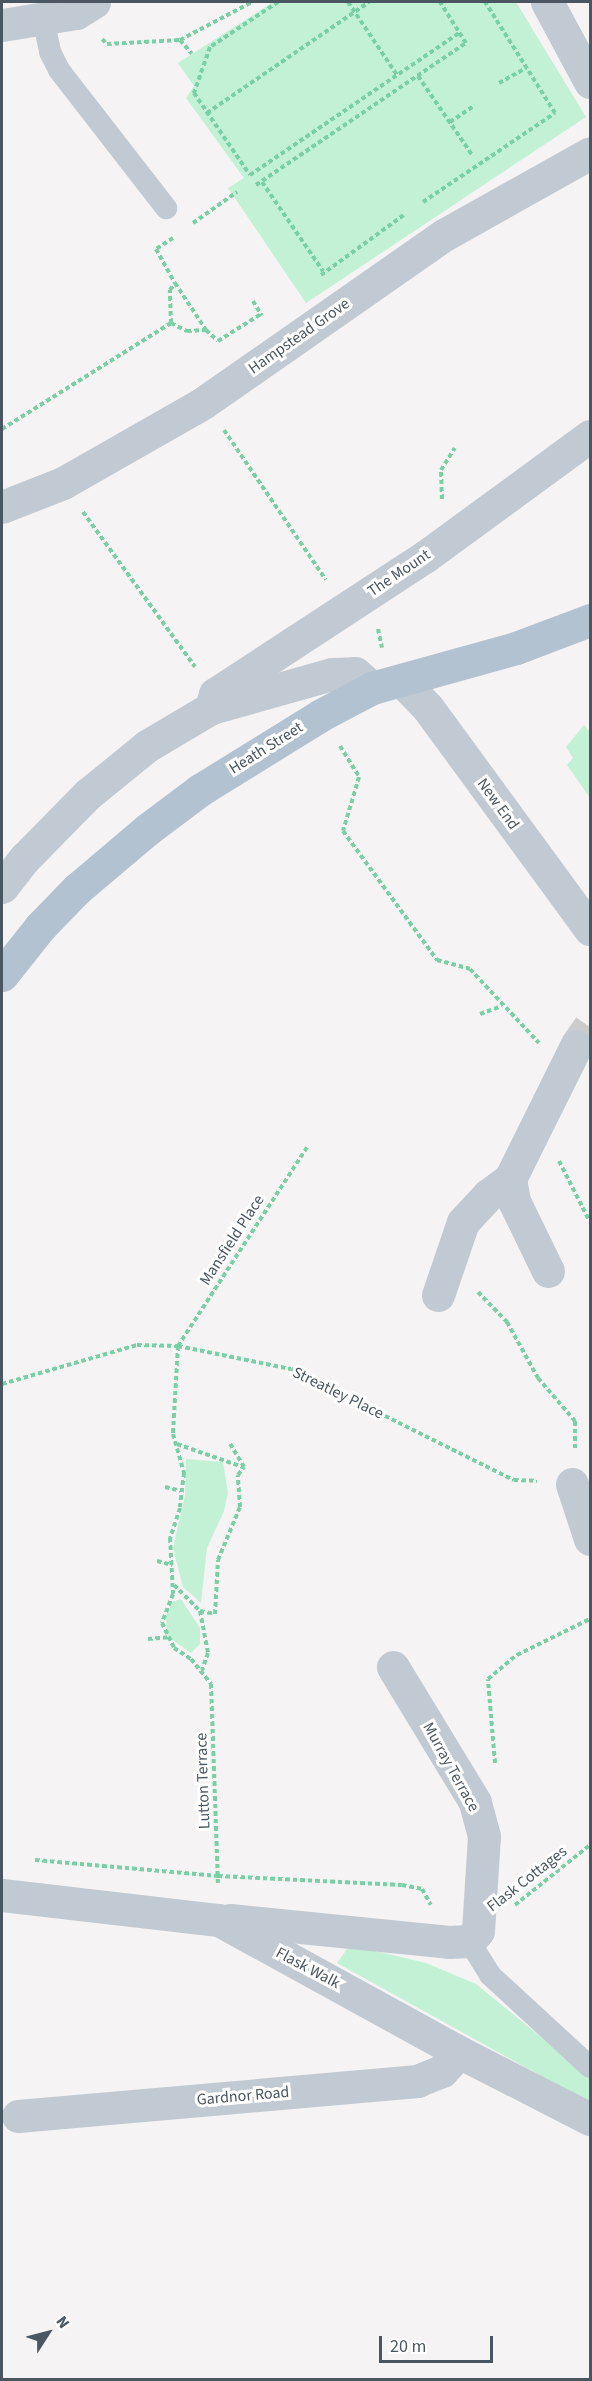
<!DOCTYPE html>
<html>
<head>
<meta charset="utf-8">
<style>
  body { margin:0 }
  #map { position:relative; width:592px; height:2381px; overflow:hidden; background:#f5f3f3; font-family:"Source Sans 3",sans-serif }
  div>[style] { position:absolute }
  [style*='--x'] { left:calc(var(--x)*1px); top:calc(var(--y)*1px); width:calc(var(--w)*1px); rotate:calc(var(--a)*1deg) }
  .green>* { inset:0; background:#c3f1d5 }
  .minor-tunnel>* { height:33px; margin-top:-16.5px; transform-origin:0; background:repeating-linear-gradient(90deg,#caccce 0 33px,transparent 0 49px) }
  .path>* { height:4px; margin-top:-2px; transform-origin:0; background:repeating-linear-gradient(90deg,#7ad0a6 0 4.5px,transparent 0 7.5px) }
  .service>* { height:22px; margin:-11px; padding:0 11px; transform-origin:11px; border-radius:11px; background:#c1cad2 }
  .minor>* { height:33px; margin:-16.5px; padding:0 16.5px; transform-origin:16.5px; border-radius:16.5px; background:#c1cad2 }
  .primary>* { height:33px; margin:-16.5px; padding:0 16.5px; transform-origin:16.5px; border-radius:16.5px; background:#b3c2d1 }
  span { translate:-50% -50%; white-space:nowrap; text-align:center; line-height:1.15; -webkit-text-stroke:6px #fff; paint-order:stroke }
  .street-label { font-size:16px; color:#4a5661 }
  .frame { position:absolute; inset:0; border:3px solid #4a5661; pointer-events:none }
  .north { position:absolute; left:18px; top:2303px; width:60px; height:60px; -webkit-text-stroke:4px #fff; paint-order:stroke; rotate:54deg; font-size:16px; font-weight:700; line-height:24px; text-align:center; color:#4a5661 }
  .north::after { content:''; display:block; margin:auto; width:21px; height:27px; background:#4a5661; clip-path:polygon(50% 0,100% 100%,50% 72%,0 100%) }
  .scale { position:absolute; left:379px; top:2336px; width:114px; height:27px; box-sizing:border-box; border:3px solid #4a5661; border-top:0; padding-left:8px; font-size:18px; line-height:21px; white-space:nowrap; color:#4a5661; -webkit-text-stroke:4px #fff; paint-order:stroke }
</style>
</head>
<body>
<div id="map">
  <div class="green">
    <div style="clip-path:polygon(273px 2px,516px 2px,586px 117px,306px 303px,228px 188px,244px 178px,186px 98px,194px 86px,178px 63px)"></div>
    <div style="clip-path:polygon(584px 725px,590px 732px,590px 798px,567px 765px,573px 758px,566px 747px)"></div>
    <div style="clip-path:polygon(186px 1459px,223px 1462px,228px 1493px,224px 1511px,207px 1548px,201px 1603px,183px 1587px,173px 1548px,185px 1496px)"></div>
    <div style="clip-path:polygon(181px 1599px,200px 1628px,200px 1644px,191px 1653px,167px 1636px,166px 1616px,172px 1602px)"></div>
    <div style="clip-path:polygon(350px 1945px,426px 1963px,476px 1984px,590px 2077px,590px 2103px,337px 1963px)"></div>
  </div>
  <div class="minor-tunnel">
    <div style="--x:576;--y:1046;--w:24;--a:-55"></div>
  </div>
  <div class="path">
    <div style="--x:278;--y:2;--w:82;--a:146.5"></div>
    <div style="--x:210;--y:47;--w:49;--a:109.2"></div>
    <div style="--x:194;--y:93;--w:99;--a:55.7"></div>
    <div style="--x:250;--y:175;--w:253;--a:-34.2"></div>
    <div style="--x:348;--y:2;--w:88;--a:56.1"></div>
    <div style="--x:102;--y:39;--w:7;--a:45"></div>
    <div style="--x:107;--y:44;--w:73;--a:-3.1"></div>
    <div style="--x:180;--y:40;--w:81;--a:-27.8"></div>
    <div style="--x:180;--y:40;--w:18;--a:49"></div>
    <div style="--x:418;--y:76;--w:96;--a:55.6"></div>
    <div style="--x:499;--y:83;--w:31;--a:-29"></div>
    <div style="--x:207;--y:113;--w:196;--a:-34.4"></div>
    <div style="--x:450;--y:122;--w:30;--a:-34"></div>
    <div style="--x:262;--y:182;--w:108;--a:55.6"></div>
    <div style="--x:256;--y:185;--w:254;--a:-34.1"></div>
    <div style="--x:466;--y:43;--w:49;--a:-122.4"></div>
    <div style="--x:423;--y:202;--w:159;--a:-34"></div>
    <div style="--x:555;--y:113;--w:131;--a:-122.2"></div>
    <div style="--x:193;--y:223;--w:54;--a:-35.2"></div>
    <div style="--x:173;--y:238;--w:20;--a:147"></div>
    <div style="--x:156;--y:249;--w:39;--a:61"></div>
    <div style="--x:321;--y:275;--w:102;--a:-35.9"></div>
    <div style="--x:253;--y:301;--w:17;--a:59"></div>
    <div style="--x:171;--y:323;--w:33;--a:-92"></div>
    <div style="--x:170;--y:290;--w:9;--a:-54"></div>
    <div style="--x:175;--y:283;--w:56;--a:56.6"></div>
    <div style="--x:2;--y:429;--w:199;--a:-32.1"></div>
    <div style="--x:171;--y:323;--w:18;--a:27"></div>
    <div style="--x:187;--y:331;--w:19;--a:-3"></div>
    <div style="--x:206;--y:330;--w:16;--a:43"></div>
    <div style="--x:218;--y:341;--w:51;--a:-32.1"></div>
    <div style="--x:224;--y:430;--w:181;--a:55.8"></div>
    <div style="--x:442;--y:499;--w:29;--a:-92"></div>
    <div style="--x:441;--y:470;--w:26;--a:-58"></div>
    <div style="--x:83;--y:512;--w:191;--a:54.1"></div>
    <div style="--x:378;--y:629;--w:19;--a:78"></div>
    <div style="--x:340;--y:746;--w:36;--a:58"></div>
    <div style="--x:359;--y:777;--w:56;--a:106.5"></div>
    <div style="--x:343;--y:831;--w:160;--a:53.9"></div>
    <div style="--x:437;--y:960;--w:34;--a:15"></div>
    <div style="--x:470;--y:969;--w:101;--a:47"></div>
    <div style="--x:480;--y:1014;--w:23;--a:-20"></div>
    <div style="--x:559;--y:1161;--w:68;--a:63.1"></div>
    <div style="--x:478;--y:1292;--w:42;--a:46"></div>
    <div style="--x:507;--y:1322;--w:64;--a:61"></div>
    <div style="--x:538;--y:1378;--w:57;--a:49.3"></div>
    <div style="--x:575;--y:1421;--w:28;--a:90"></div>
    <div style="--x:178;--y:1346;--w:88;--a:93.3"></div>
    <div style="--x:173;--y:1434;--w:41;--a:74.2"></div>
    <div style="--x:184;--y:1473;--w:35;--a:97"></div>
    <div style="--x:180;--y:1508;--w:32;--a:108"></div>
    <div style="--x:170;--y:1538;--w:56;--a:86.9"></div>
    <div style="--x:173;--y:1594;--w:31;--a:111"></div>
    <div style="--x:162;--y:1623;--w:28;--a:64"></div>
    <div style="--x:174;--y:1648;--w:20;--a:33"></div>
    <div style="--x:191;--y:1659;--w:32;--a:51"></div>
    <div style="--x:211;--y:1684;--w:199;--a:88"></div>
    <div style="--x:178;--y:1346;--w:237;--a:-57"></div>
    <div style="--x:2;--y:1384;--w:141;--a:-16.1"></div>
    <div style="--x:137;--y:1345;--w:41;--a:1.4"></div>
    <div style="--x:178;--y:1346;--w:115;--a:11.5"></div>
    <div style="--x:291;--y:1369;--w:249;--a:26.5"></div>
    <div style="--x:514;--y:1480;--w:23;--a:2"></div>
    <div style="--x:177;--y:1444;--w:70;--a:19.2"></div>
    <div style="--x:165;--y:1487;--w:16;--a:14"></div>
    <div style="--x:157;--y:1561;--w:16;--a:15"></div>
    <div style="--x:174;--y:1585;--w:37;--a:45"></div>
    <div style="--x:200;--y:1611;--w:43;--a:79.2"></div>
    <div style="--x:208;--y:1653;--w:18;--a:109"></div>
    <div style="--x:200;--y:1611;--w:15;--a:11"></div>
    <div style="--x:215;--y:1614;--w:54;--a:-86.8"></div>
    <div style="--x:218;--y:1560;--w:57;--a:-67.5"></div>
    <div style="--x:240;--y:1507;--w:32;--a:-94"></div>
    <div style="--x:238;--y:1475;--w:10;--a:-53"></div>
    <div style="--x:244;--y:1467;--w:27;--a:-121"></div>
    <div style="--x:148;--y:1639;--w:21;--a:-5"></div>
    <div style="--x:495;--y:1763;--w:84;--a:-94.8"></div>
    <div style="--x:488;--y:1679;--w:38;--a:-40"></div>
    <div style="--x:517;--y:1655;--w:81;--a:-26.3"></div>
    <div style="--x:35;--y:1860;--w:184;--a:5"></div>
    <div style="--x:218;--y:1876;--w:184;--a:2.8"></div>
    <div style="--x:402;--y:1885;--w:20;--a:11"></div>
    <div style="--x:422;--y:1889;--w:18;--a:61"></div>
    <div style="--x:515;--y:1905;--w:96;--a:-38.7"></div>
  </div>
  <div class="service">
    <div style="--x:43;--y:18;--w:35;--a:78"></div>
    <div style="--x:50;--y:52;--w:20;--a:63"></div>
    <div style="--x:59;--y:70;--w:175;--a:52.2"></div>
    <div style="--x:469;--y:1941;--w:40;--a:58"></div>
    <div style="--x:490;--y:1975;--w:136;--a:42.6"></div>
  </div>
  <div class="minor">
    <div style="--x:547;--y:2;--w:91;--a:61.7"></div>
    <div style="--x:2;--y:25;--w:75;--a:-9.2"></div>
    <div style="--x:76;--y:13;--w:21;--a:-31"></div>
    <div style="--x:2;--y:507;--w:66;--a:-21.5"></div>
    <div style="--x:63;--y:483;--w:161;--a:-29.7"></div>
    <div style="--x:203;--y:403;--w:294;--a:-34.9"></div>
    <div style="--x:444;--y:235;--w:167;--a:-29.3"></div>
    <div style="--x:402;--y:681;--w:37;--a:46"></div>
    <div style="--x:428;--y:708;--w:274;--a:53.8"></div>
    <div style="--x:211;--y:708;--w:15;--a:-74"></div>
    <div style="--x:215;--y:694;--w:252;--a:-33.2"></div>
    <div style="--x:426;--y:556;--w:203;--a:-36.2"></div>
    <div style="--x:2;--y:887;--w:37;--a:-52"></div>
    <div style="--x:25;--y:858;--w:90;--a:-45.5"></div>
    <div style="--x:88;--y:794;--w:76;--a:-39.1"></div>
    <div style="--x:147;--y:746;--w:74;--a:-30.7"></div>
    <div style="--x:211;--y:708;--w:126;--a:-15.7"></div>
    <div style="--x:332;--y:674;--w:23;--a:-2"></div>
    <div style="--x:355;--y:673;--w:23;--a:41"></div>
    <div style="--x:548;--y:1271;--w:78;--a:-115.9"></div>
    <div style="--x:514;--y:1201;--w:22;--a:-100"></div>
    <div style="--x:510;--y:1179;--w:148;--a:-63.6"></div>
    <div style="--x:438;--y:1295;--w:77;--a:-71.1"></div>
    <div style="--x:463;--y:1222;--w:37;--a:-47"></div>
    <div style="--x:488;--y:1195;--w:27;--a:-36"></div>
    <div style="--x:572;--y:1484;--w:58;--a:71.9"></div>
    <div style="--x:2;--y:1895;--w:218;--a:6.6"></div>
    <div style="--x:219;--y:1920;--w:274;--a:28.8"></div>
    <div style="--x:459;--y:2052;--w:147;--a:27.1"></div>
    <div style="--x:230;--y:1920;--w:220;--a:5.7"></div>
    <div style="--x:449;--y:1942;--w:20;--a:-3"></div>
    <div style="--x:469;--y:1941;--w:13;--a:-48"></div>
    <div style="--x:478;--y:1931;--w:95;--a:-86.4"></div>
    <div style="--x:484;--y:1836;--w:35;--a:-105"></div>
    <div style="--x:475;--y:1802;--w:158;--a:-121.3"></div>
    <div style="--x:18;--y:2116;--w:401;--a:-5"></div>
    <div style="--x:417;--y:2081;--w:27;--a:-22"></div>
    <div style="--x:442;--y:2071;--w:25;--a:-48"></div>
  </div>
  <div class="primary">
    <div style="--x:2;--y:975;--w:61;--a:-51.6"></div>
    <div style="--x:40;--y:927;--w:53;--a:-45.8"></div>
    <div style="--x:77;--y:889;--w:93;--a:-40.2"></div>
    <div style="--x:148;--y:829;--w:65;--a:-36.9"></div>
    <div style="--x:200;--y:790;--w:142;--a:-31.8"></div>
    <div style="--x:321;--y:715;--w:58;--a:-27.9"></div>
    <div style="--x:372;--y:688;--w:149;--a:-15.5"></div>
    <div style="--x:516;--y:648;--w:79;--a:-20.7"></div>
  </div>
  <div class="street-label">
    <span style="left:299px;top:336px;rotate:-35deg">Hampstead Grove</span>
    <span style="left:399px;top:573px;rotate:-34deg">The Mount</span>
    <span style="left:266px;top:748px;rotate:-32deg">Heath Street</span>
    <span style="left:498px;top:804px;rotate:54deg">New End</span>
    <span style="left:232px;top:1240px;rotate:-57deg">Mansfield Place</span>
    <span style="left:338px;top:1393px;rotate:26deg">Streatley Place</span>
    <span style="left:451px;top:1767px;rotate:61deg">Murray Terrace</span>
    <span style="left:203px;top:1781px;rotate:-92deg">Lutton Terrace</span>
    <span style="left:527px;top:1879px;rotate:-38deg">Flask Cottages</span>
    <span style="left:308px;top:1968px;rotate:28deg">Flask Walk</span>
    <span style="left:243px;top:2096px;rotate:-5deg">Gardnor Road</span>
  </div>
  <div class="frame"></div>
  <div class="north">N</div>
  <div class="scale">20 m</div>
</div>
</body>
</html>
